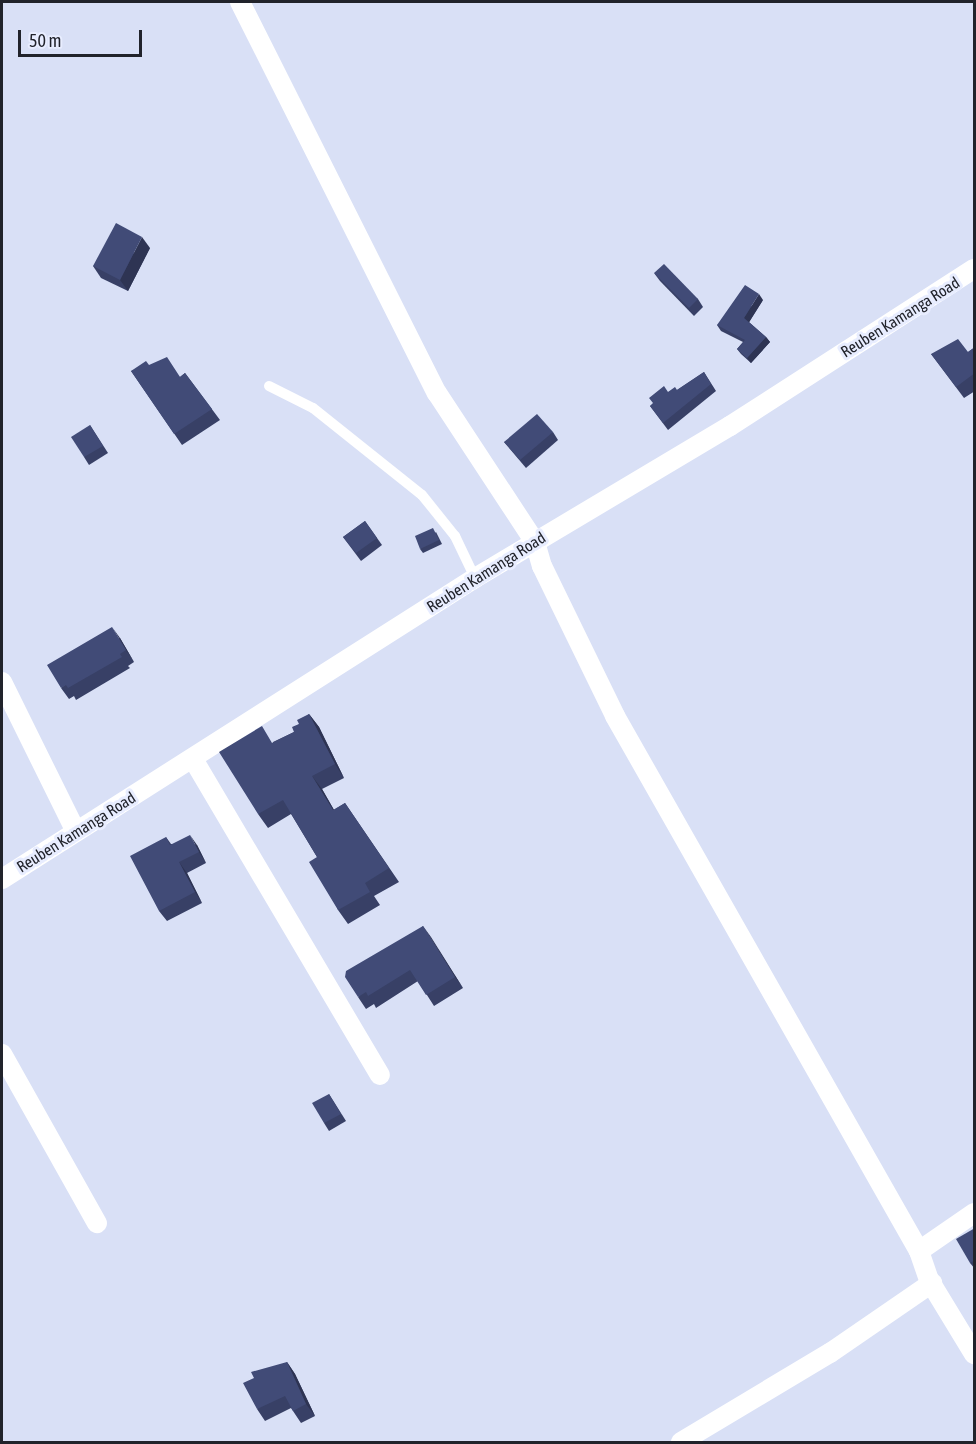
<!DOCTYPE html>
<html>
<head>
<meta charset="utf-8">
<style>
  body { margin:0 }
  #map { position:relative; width:976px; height:1444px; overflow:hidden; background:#d9e0f6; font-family:"Asap Condensed",sans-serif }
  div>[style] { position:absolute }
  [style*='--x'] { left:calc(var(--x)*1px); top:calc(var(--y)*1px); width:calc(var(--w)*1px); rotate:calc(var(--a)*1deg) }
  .lane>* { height:10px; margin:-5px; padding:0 5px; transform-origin:5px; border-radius:5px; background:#fff }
  .street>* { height:20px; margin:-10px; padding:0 10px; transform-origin:10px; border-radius:10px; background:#fff }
  .wall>* { inset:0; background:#384066 }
  .shaded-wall>* { inset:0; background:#2e3453 }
  .building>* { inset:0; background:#414b77 }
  span { translate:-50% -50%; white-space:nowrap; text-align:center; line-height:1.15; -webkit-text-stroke:6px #e8edff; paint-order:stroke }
  .street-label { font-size:16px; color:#21232b }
  .frame { position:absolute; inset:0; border:3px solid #21232b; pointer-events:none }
  .scale { position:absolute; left:18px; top:30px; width:124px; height:27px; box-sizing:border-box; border:3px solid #21232b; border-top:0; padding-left:8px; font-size:18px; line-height:21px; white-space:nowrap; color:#21232b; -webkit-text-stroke:4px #e8edff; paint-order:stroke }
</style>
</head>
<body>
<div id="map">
  <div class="lane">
    <div style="--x:269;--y:386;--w:49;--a:26.6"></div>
    <div style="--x:313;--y:408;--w:139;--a:38.6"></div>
    <div style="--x:422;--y:495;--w:53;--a:51.2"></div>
    <div style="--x:455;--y:536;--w:47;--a:64.5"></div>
  </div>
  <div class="street">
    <div style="--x:240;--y:2;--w:438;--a:63.3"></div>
    <div style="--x:437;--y:393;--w:178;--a:56.7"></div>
    <div style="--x:535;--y:542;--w:25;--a:74"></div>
    <div style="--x:542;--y:566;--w:167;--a:64"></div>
    <div style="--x:615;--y:716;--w:615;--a:60.39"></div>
    <div style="--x:919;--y:1251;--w:31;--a:71"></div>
    <div style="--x:929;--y:1280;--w:87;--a:58.7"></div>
    <div style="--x:2;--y:682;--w:167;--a:63.7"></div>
    <div style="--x:193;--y:759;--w:367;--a:59.4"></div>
    <div style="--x:2;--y:879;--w:561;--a:-32.47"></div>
    <div style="--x:475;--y:578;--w:297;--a:-30.8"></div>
    <div style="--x:730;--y:426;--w:290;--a:-32.8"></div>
    <div style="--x:2;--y:1054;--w:194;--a:60.7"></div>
    <div style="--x:919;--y:1251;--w:67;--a:-34.6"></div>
    <div style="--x:681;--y:1442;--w:174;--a:-30.9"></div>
    <div style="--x:830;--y:1353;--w:124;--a:-34.5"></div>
  </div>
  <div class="wall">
    <div style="clip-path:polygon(150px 248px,128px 291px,101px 278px,93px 266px)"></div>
    <div style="clip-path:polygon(654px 273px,698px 299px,703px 307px,694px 316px,660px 281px)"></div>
    <div style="clip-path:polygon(763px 300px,749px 322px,766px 337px,770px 342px,751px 363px,741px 354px,737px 349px,743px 342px,721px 331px,717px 325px)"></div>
    <div style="clip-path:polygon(975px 347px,975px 391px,964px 398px,931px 354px,968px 352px)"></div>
    <div style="clip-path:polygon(149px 365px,180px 377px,185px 373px,220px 420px,182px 445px,131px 371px)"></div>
    <div style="clip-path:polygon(704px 372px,716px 391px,668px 430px,650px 406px,668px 392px,677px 390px)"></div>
    <div style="clip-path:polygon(90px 425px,108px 453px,89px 465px,84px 457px)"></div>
    <div style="clip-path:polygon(553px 432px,558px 440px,526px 468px,504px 442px)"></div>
    <div style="clip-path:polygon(365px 521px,382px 545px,361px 561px,343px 537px)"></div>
    <div style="clip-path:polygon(436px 532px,442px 544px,423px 553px,420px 549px)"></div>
    <div style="clip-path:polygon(120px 638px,134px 662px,128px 666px,130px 668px,76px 700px,74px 696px,69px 699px,61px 688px)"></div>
    <div style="clip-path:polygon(309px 714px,319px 727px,344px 778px,322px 789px,334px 810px,345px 803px,399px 882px,374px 896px,380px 905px,348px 924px,338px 910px,317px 857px,291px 814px,268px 828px,258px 814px,273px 742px,294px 732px,299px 724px)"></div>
    <div style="clip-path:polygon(166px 837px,171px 844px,197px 845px,206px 863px,187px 873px,202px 903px,167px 921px,159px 911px)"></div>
    <div style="clip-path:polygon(423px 926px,463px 988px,434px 1006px,418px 981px,376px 1008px,374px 1004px,366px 1009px,358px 997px)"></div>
    <div style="clip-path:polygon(329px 1094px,346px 1121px,329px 1131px,324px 1123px)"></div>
    <div style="clip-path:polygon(975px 1228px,975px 1269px,970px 1263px)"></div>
    <div style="clip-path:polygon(287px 1362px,295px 1374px,315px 1416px,301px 1423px,291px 1408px,265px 1421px,257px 1409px)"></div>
  </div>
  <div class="shaded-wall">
    <div style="clip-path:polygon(142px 237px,150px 248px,128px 291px,120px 280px)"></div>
    <div style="clip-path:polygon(759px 294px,763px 300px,748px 324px,744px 318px)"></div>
    <div style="clip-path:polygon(766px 337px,770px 342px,751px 363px,747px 358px)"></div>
    <div style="clip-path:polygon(112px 627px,120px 638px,134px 662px,126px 650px)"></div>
    <div style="clip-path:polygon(309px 714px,319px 727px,344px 778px,335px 764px)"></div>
    <div style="clip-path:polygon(312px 776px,322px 789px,342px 824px,333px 810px)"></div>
    <div style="clip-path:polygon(190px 835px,197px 845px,206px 863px,199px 852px)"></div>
    <div style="clip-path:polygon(179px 862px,187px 873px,202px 903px,195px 892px)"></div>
    <div style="clip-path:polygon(423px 926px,431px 937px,463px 988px,455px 977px)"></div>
    <div style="clip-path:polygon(287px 1362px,295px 1374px,315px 1416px,306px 1404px)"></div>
  </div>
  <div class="building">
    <div style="clip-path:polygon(116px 223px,142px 237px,120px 280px,93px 266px)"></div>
    <div style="clip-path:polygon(664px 264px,698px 299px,689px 308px,654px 273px)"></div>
    <div style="clip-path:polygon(745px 285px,759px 294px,744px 318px,766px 337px,747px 358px,737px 349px,745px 340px,717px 325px)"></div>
    <div style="clip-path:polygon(958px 339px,968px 352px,975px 347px,975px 373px,956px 387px,931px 354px)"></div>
    <div style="clip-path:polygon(167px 357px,180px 377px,185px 373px,212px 409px,174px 434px,131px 371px,146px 361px,149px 365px)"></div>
    <div style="clip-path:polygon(704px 372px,711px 384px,663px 423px,650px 406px,653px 403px,649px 398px,664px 386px,668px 392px,675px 387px,677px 390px)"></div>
    <div style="clip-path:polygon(537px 414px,553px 432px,520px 460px,504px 442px)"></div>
    <div style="clip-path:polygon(90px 425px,103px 446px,84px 457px,71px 437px)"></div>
    <div style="clip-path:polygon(365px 521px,377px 538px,356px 553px,343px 537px)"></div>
    <div style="clip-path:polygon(433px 528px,439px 540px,420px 549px,415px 536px)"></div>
    <div style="clip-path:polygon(112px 627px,126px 650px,120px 654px,122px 657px,68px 688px,66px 685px,61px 688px,47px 665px)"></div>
    <div style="clip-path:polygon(309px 714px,335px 764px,312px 776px,333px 810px,345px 803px,389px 868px,365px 883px,370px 892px,338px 910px,309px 862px,317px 857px,283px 800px,258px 814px,219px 752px,262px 726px,272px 743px,294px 732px,292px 727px,299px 724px,297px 720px)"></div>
    <div style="clip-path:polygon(190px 835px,199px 852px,179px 862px,195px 892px,159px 911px,130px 856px,166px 837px,170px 845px)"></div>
    <div style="clip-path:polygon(423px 926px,455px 977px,426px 995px,410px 970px,368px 996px,366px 992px,358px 997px,345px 977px,346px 971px)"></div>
    <div style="clip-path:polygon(329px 1094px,341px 1114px,324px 1123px,312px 1103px)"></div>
    <div style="clip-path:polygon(975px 1228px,975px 1260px,970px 1263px,956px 1239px)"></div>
    <div style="clip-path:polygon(287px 1362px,306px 1404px,293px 1411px,285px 1396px,257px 1409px,243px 1383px,254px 1378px,251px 1372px)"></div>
  </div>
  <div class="street-label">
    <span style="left:900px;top:317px;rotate:-32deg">Reuben Kamanga Road</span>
    <span style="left:486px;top:572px;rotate:-32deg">Reuben Kamanga Road</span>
    <span style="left:76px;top:832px;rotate:-32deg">Reuben Kamanga Road</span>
  </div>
  <div class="frame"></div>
  <div class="scale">50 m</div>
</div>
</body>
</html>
